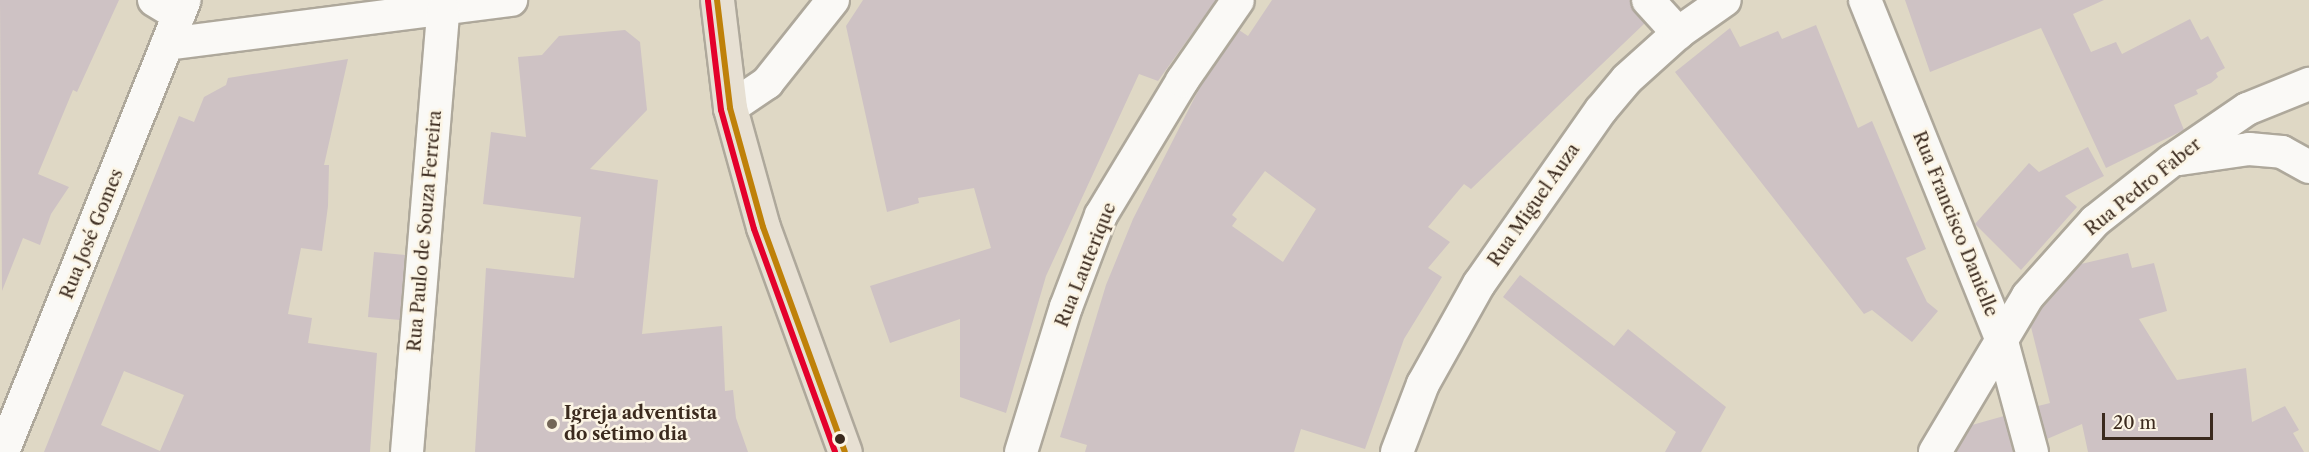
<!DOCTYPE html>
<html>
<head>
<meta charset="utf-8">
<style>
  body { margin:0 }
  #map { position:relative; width:2309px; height:452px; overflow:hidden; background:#dfd8c5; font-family:"Libre Caslon Text",serif }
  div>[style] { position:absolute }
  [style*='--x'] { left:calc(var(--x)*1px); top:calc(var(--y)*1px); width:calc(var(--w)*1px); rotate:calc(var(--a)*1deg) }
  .building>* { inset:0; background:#cec2c4 }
  .roads { filter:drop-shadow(2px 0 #aea89b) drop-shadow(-2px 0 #aea89b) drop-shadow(0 2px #aea89b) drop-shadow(0 -2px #aea89b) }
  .street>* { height:32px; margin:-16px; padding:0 16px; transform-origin:16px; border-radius:16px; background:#faf9f6 }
  .primary>* { height:33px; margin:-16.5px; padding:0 16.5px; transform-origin:16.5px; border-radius:16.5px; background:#e7e0d3 }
  .bus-1>* { height:6px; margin:-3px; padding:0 3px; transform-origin:3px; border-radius:3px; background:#bf8109 }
  .bus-2>* { height:6px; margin:-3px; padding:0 3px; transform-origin:3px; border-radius:3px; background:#e4002b }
  .dots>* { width:16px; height:16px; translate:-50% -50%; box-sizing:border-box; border:3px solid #fcf5e5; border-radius:50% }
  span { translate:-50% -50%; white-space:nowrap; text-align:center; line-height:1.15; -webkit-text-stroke:5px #fcf5e5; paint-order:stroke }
  .street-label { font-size:18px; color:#3b2a1e }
  .poi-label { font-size:18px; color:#3b2a1e; font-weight:700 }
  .left { translate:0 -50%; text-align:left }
  .scale { position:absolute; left:2102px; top:413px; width:111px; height:27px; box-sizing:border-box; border:3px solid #3b2a1e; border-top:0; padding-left:8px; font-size:18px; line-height:21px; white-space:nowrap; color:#3b2a1e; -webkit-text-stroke:4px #fcf5e5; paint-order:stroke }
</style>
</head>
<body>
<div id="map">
  <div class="building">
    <div style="clip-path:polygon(0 0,119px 0,77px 92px,73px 90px,38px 174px,69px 187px,51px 214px,40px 245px,23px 238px,2px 291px)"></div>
    <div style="clip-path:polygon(863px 0,1216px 0,1158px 81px,1139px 74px,1046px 276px,1006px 413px,960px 397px,960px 319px,890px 343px,870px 286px,991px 248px,974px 188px,918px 198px,919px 203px,887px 212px,846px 26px)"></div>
    <div style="clip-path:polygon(evenodd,1272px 0,1631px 0,1645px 23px,1471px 189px,1464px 184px,1428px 227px,1450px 242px,1428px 268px,1442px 277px,1404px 339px,1365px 449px,1301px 429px,1294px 452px,1085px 452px,1087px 445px,1060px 437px,1106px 285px,1133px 219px,1201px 85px,1239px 30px,1248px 36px,1272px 0,1265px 171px,1316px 209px,1283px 262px,1232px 226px,1237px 219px,1232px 215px,1265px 171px)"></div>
    <div style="clip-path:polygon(1905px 0,2104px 0,2073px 14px,2091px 52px,2116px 42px,2122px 54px,2190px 19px,2201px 40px,2208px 36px,2225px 68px,2216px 73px,2218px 77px,2211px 83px,2196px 90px,2198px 94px,2174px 105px,2184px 130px,2106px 168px,2041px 28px,1930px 72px)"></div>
    <div style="clip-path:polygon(1816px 25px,1858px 128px,1872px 121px,1926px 249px,1906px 258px,1927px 302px,1938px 311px,1912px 342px,1872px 310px,1864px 314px,1675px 72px,1730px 28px,1740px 47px,1778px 31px,1782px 39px)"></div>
    <div style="clip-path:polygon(625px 30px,640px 42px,647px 110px,590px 169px,658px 180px,642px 334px,722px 326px,725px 391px,733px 390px,736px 418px,748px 452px,475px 452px,486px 268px,574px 278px,581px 217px,483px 204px,491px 132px,526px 137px,518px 57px,542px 55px,559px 36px)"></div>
    <div style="clip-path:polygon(evenodd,348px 59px,324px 165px,329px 165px,328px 206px,322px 251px,301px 248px,288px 314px,312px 318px,308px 343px,377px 353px,370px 452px,44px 452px,179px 116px,194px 122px,204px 97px,226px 85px,228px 78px,348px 59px,124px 371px,184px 395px,160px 451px,101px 425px,124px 371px)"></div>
    <div style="clip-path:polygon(2088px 147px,2104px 176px,2065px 196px,2077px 207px,2021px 270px,1975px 224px,2029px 163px,2039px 172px)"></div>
    <div style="clip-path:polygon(374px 252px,405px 255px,400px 320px,368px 317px)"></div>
    <div style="clip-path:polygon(2128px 253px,2132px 268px,2154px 263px,2167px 311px,2139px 319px,2177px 380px,2246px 368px,2252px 422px,2285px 406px,2299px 430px,2293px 433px,2304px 452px,2088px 452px,2082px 424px,2047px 439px,2038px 406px,2050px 403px,2031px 327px,2043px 307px,2081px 264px)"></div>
    <div style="clip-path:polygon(1520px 275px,1614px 346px,1628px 329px,1726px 407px,1701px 452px,1665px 452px,1676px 432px,1503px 297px)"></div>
    <div style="clip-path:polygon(2004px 416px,2013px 452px,1956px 452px,1972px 425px)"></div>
  </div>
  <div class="roads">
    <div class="street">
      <div style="--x:154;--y:0;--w:29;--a:31"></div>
      <div style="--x:1648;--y:0;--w:45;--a:47.7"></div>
      <div style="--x:1865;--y:0;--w:364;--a:68.1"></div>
      <div style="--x:2001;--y:338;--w:118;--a:74.8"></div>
      <div style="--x:167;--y:44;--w:347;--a:-7.3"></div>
      <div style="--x:730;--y:108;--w:45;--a:-34"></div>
      <div style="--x:767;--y:83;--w:106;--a:-51.5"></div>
      <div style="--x:2180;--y:159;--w:70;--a:-8.2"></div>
      <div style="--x:2249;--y:149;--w:33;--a:5"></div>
      <div style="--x:2282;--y:152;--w:31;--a:29"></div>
      <div style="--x:3;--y:452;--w:487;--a:-68.1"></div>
      <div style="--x:407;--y:452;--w:443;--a:-85.3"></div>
      <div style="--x:1021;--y:452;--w:152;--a:-72.8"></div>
      <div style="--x:1066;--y:307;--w:98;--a:-69.2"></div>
      <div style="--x:1101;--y:215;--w:157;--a:-58.8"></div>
      <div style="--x:1182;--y:81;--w:98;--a:-55.3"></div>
      <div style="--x:1397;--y:452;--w:73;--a:-69.1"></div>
      <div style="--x:1423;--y:384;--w:115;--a:-60.8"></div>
      <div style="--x:1479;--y:284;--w:213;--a:-55"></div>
      <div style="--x:1601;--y:110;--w:40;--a:-50"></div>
      <div style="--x:1627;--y:79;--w:69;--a:-42"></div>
      <div style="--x:1678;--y:33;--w:57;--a:-35.1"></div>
      <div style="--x:1935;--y:452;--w:182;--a:-59.2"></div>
      <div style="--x:2028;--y:296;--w:101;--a:-48.2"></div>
      <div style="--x:2095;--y:221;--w:97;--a:-38.3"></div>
      <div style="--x:2171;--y:161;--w:92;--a:-34.4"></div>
      <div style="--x:2247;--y:109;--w:67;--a:-22"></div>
    </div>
    <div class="primary">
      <div style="--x:717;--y:0;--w:109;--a:83.1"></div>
      <div style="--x:730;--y:108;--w:123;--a:74.5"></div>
      <div style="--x:763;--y:227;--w:239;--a:70"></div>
    </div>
  </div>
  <div class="bus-1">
    <div style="--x:717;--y:0;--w:109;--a:83.1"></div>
    <div style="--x:730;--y:108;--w:123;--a:74.5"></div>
    <div style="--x:763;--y:227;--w:239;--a:70"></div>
  </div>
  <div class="bus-2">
    <div style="--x:708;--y:1;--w:110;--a:83.2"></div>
    <div style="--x:721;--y:110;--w:123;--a:74.5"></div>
    <div style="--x:754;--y:229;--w:237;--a:70"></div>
  </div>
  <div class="dots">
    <div style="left:552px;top:424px;background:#746758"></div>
    <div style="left:840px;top:439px;background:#3b2a1e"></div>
  </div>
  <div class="street-label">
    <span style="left:2143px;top:187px;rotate:-39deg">Rua Pedro Faber</span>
    <span style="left:1534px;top:205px;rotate:-55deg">Rua Miguel Auza</span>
    <span style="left:1955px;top:224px;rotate:68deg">Rua Francisco Danielle</span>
    <span style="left:425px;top:231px;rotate:-85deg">Rua Paulo de Souza Ferreira</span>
    <span style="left:92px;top:234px;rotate:-68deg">Rua José Gomes</span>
    <span style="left:1086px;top:265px;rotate:-68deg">Rua Lauterique</span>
  </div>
  <div class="poi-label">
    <span class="left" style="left:564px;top:424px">Igreja adventista<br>do sétimo dia</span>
  </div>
  <div class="scale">20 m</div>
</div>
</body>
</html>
